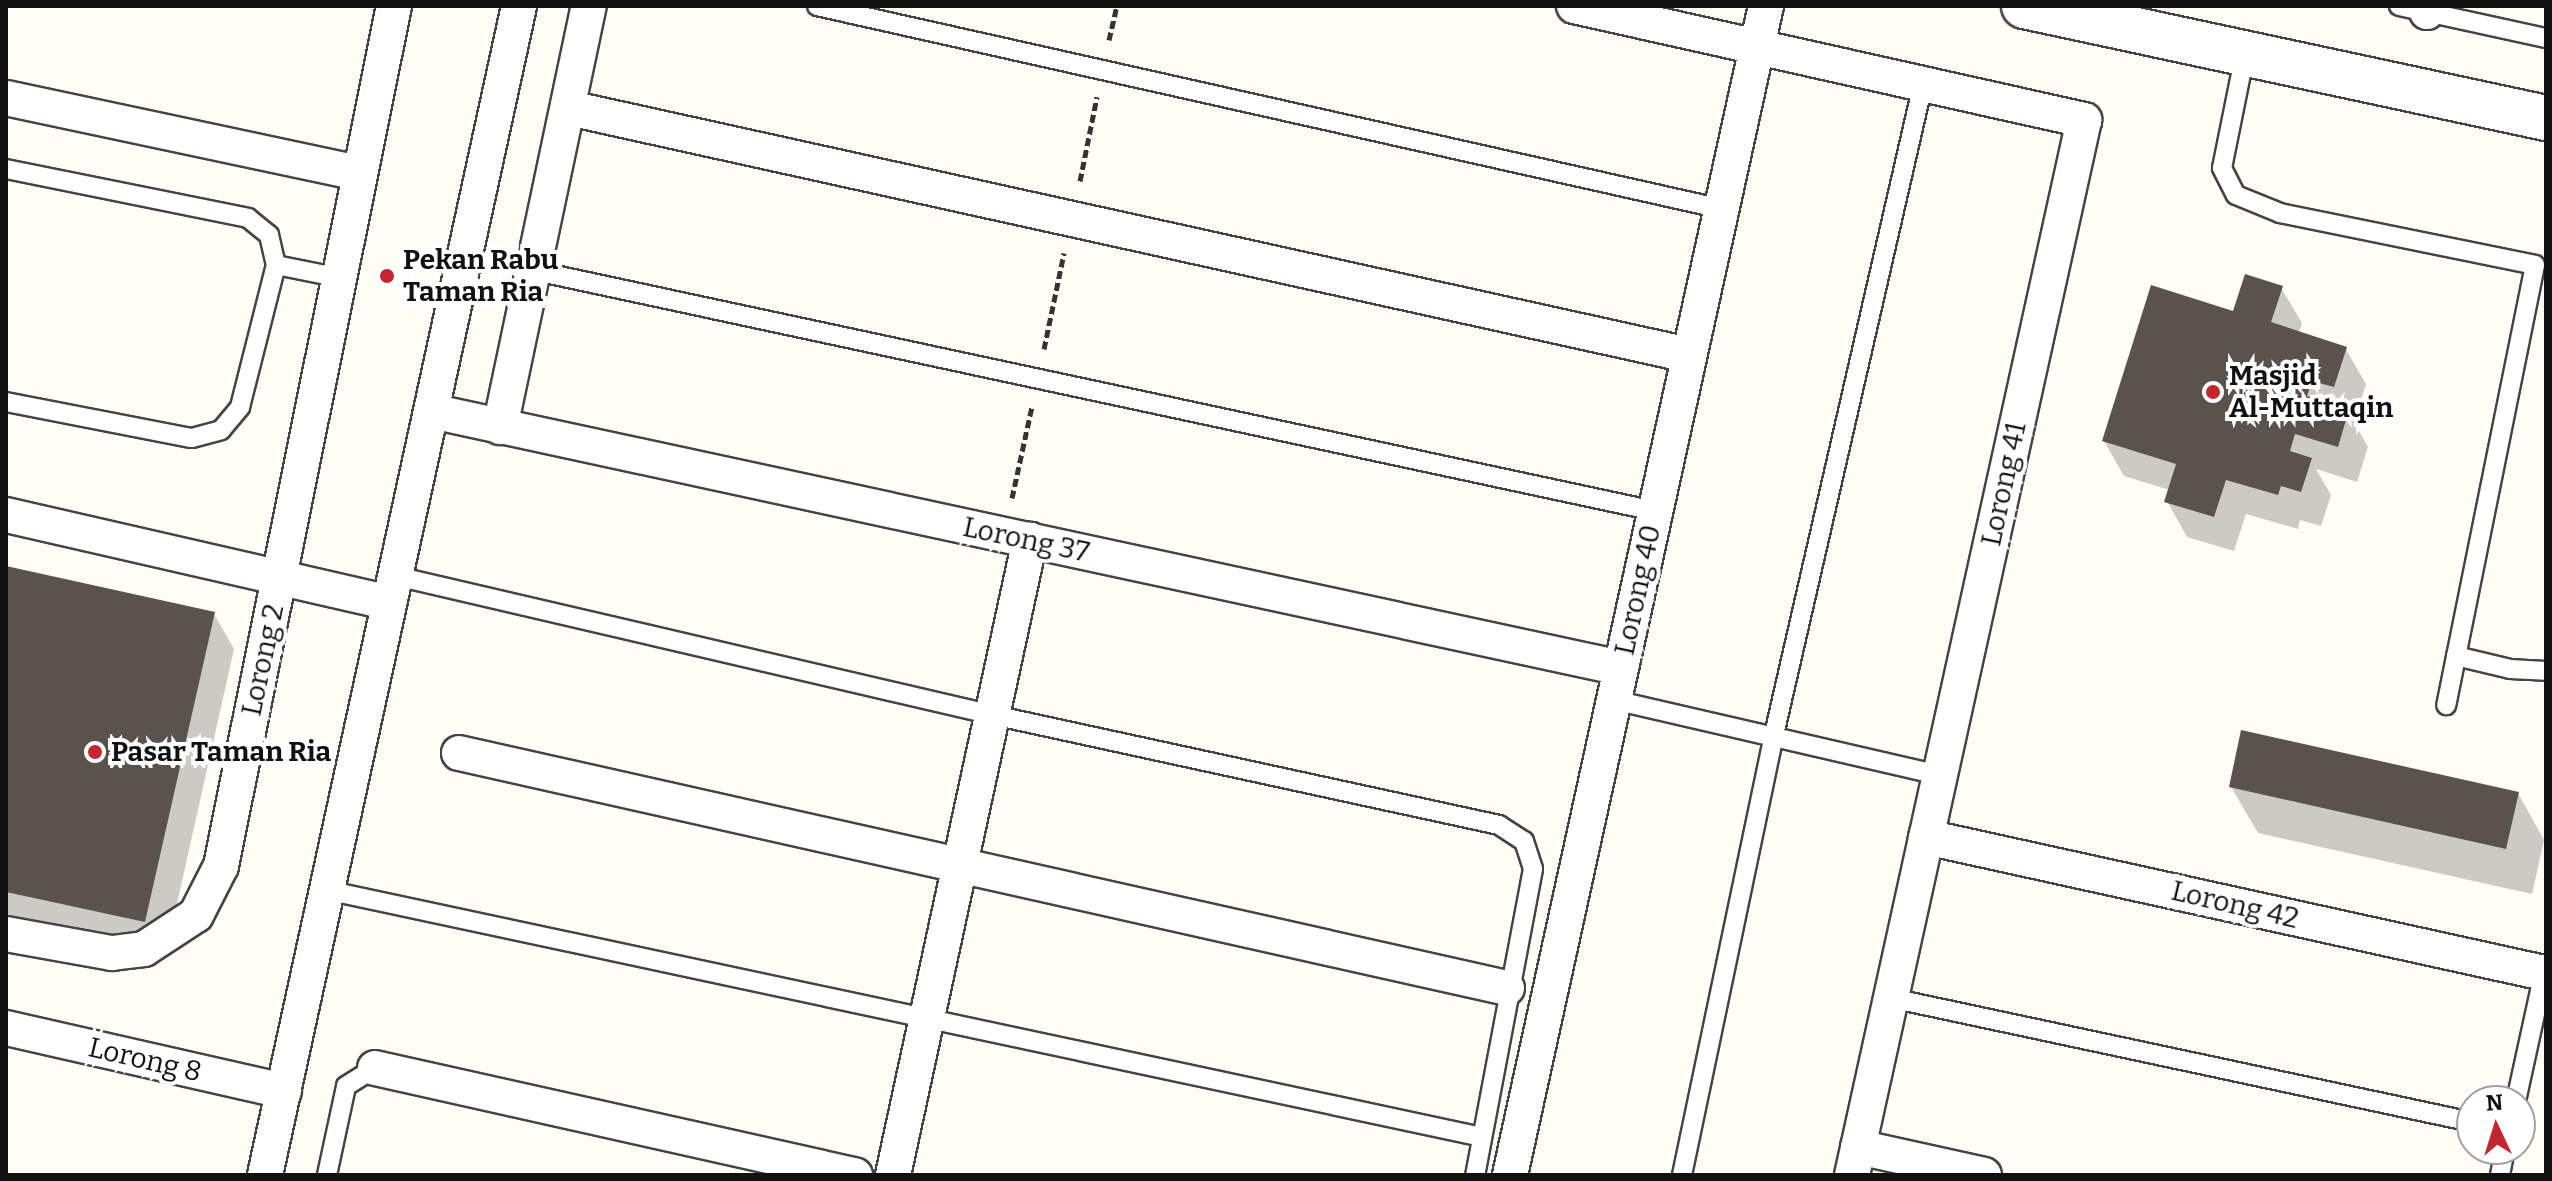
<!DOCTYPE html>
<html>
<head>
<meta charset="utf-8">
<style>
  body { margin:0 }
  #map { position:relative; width:2552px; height:1181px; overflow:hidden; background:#fffdf5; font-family:Bitter,serif }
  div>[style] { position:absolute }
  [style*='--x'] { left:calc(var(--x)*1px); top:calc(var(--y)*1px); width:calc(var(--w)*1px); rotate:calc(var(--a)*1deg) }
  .shadow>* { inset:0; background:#0003 }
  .building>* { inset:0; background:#5a524d }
  .path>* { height:5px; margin-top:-2.5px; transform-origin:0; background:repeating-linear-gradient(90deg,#333 0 8px,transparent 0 12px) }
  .roads { filter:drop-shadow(2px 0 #444) drop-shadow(-2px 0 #444) drop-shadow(0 2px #444) drop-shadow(0 -2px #444) }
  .service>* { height:18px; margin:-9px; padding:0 9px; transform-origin:9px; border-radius:9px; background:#fff }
  .minor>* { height:34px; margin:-17px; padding:0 17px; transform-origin:17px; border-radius:17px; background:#fff }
  .tertiary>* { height:44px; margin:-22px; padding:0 22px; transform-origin:22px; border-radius:22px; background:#fff }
  .dots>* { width:22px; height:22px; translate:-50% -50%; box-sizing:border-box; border:4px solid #fff; border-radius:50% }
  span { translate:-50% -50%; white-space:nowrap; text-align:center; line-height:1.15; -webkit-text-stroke:8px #fff; paint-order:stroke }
  .poi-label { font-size:28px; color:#111; font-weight:700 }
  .left { translate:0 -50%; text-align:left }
  .street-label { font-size:28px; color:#111 }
  .frame { position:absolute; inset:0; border:8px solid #111; pointer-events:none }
  .north { position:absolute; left:2456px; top:1085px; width:80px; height:80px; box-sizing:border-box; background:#fff; border:2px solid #a0a0a0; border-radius:50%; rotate:356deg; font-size:22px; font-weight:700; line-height:32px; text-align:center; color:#111 }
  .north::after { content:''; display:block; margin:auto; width:28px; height:36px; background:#c4262e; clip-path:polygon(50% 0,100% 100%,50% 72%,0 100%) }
</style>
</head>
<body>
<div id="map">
  <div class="shadow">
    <div style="clip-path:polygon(2281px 288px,2302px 323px,2299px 333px,2345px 348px,2366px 384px,2354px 422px,2368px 447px,2357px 482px,2316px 469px,2331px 495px,2321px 526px,2300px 520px,2298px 529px,2246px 514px,2234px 551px,2187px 537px,2167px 501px,2170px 490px,2124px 476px,2104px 441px,2234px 314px)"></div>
    <div style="clip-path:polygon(6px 568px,214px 614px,234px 649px,165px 957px,6px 922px)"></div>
    <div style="clip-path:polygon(2231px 787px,2518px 793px,2544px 840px,2532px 894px,2258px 833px)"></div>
  </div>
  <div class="building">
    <div style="clip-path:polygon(2245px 274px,2283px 286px,2271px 322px,2347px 347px,2334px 387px,2312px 381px,2307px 396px,2349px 410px,2338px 447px,2295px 434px,2290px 451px,2312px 458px,2301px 492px,2281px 486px,2278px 495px,2226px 480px,2214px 517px,2164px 502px,2176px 464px,2102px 441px,2151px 285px,2233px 311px)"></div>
    <div style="clip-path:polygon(6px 566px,215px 612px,145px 922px,6px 892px)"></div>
    <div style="clip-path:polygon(2241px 730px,2519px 792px,2506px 849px,2229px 787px)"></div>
  </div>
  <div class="path">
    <div style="--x:1109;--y:40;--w:35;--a:-77"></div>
    <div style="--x:1080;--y:181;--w:86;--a:-78.6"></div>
    <div style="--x:1044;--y:349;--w:98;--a:-78.2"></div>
    <div style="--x:1012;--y:498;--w:94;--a:-77.7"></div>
  </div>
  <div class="roads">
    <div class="service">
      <div style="--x:817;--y:6;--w:927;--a:12.64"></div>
      <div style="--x:2399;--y:6;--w:150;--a:12.3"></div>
      <div style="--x:2245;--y:54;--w:116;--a:101.4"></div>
      <div style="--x:2222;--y:168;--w:30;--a:63"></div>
      <div style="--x:2236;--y:195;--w:48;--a:22.2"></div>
      <div style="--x:2280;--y:213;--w:260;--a:11.5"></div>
      <div style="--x:2535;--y:265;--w:449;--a:101.4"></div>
      <div style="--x:6;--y:169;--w:247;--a:11.4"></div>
      <div style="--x:248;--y:218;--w:27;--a:39"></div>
      <div style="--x:269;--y:235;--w:31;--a:77"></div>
      <div style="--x:536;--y:271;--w:1144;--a:12.11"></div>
      <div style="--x:6;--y:402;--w:189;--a:11"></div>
      <div style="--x:192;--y:438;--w:30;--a:-15"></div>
      <div style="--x:221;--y:430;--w:30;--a:-50"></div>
      <div style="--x:240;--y:407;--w:146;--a:-75.8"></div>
      <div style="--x:276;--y:265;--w:61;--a:11.3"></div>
      <div style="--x:396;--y:576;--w:613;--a:13.11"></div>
      <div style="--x:993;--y:715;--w:518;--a:12.26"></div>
      <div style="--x:1499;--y:825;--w:30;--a:33"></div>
      <div style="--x:1524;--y:841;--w:29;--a:72"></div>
      <div style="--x:1533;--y:869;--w:311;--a:100.7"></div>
      <div style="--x:2456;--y:656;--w:56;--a:13.5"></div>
      <div style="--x:2510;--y:669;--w:36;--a:3"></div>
      <div style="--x:1614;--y:700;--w:335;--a:13"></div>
      <div style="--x:326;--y:890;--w:1182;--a:12.06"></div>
      <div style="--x:1891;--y:998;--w:594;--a:12.05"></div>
      <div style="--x:2516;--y:1101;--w:131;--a:-77.7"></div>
      <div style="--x:327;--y:1175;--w:91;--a:-77.9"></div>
      <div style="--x:346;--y:1086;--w:34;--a:-32"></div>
      <div style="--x:1682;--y:1175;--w:445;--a:-78.2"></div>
      <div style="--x:1773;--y:739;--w:672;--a:-77.1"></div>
      <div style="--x:2500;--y:1175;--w:26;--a:-79"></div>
    </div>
    <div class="minor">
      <div style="--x:1574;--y:6;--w:523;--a:12.6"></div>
      <div style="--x:2084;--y:120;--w:1080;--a:102.4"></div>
      <div style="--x:2427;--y:12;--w:6;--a:-72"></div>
      <div style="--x:6;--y:98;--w:361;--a:12"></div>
      <div style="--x:569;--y:108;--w:1147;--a:12.44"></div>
      <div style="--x:431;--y:411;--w:1217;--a:12.19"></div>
      <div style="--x:500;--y:427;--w:430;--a:-78.1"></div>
      <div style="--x:6;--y:515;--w:393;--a:12.9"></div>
      <div style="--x:459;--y:753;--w:1074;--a:12.64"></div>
      <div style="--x:1926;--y:837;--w:633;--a:12.41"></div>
      <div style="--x:6;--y:934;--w:108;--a:10.2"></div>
      <div style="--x:112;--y:953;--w:32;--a:-7"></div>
      <div style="--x:144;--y:949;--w:62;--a:-33.2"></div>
      <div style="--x:196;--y:915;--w:55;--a:-63"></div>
      <div style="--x:221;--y:866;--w:877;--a:-78.63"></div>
      <div style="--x:6;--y:1028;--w:285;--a:12.8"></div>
      <div style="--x:375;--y:1068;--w:492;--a:12.6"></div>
      <div style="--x:1858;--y:1147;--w:129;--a:12.5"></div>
      <div style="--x:265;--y:1175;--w:1196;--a:-77.74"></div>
      <div style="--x:893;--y:1175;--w:650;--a:-77.83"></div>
      <div style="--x:1510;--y:1175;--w:1197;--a:-77.65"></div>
    </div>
    <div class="tertiary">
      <div style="--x:2024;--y:6;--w:534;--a:12.11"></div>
    </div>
  </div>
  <div class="dots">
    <div style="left:387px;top:276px;background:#c4262e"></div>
    <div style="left:2213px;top:392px;background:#c4262e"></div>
    <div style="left:95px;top:752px;background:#c4262e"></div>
  </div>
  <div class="poi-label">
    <span class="left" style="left:403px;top:276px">Pekan Rabu<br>Taman Ria</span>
    <span class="left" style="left:2229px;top:392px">Masjid<br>Al-Muttaqin</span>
    <span class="left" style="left:111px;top:752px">Pasar Taman Ria</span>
  </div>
  <div class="street-label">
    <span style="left:2004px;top:484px;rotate:-78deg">Lorong 41</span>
    <span style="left:1026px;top:540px;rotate:12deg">Lorong 37</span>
    <span style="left:1638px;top:590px;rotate:-78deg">Lorong 40</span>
    <span style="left:263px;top:660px;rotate:-78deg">Lorong 2</span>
    <span style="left:2235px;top:905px;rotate:13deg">Lorong 42</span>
    <span style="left:145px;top:1060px;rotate:13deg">Lorong 8</span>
  </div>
  <div class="frame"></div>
  <div class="north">N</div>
</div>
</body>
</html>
